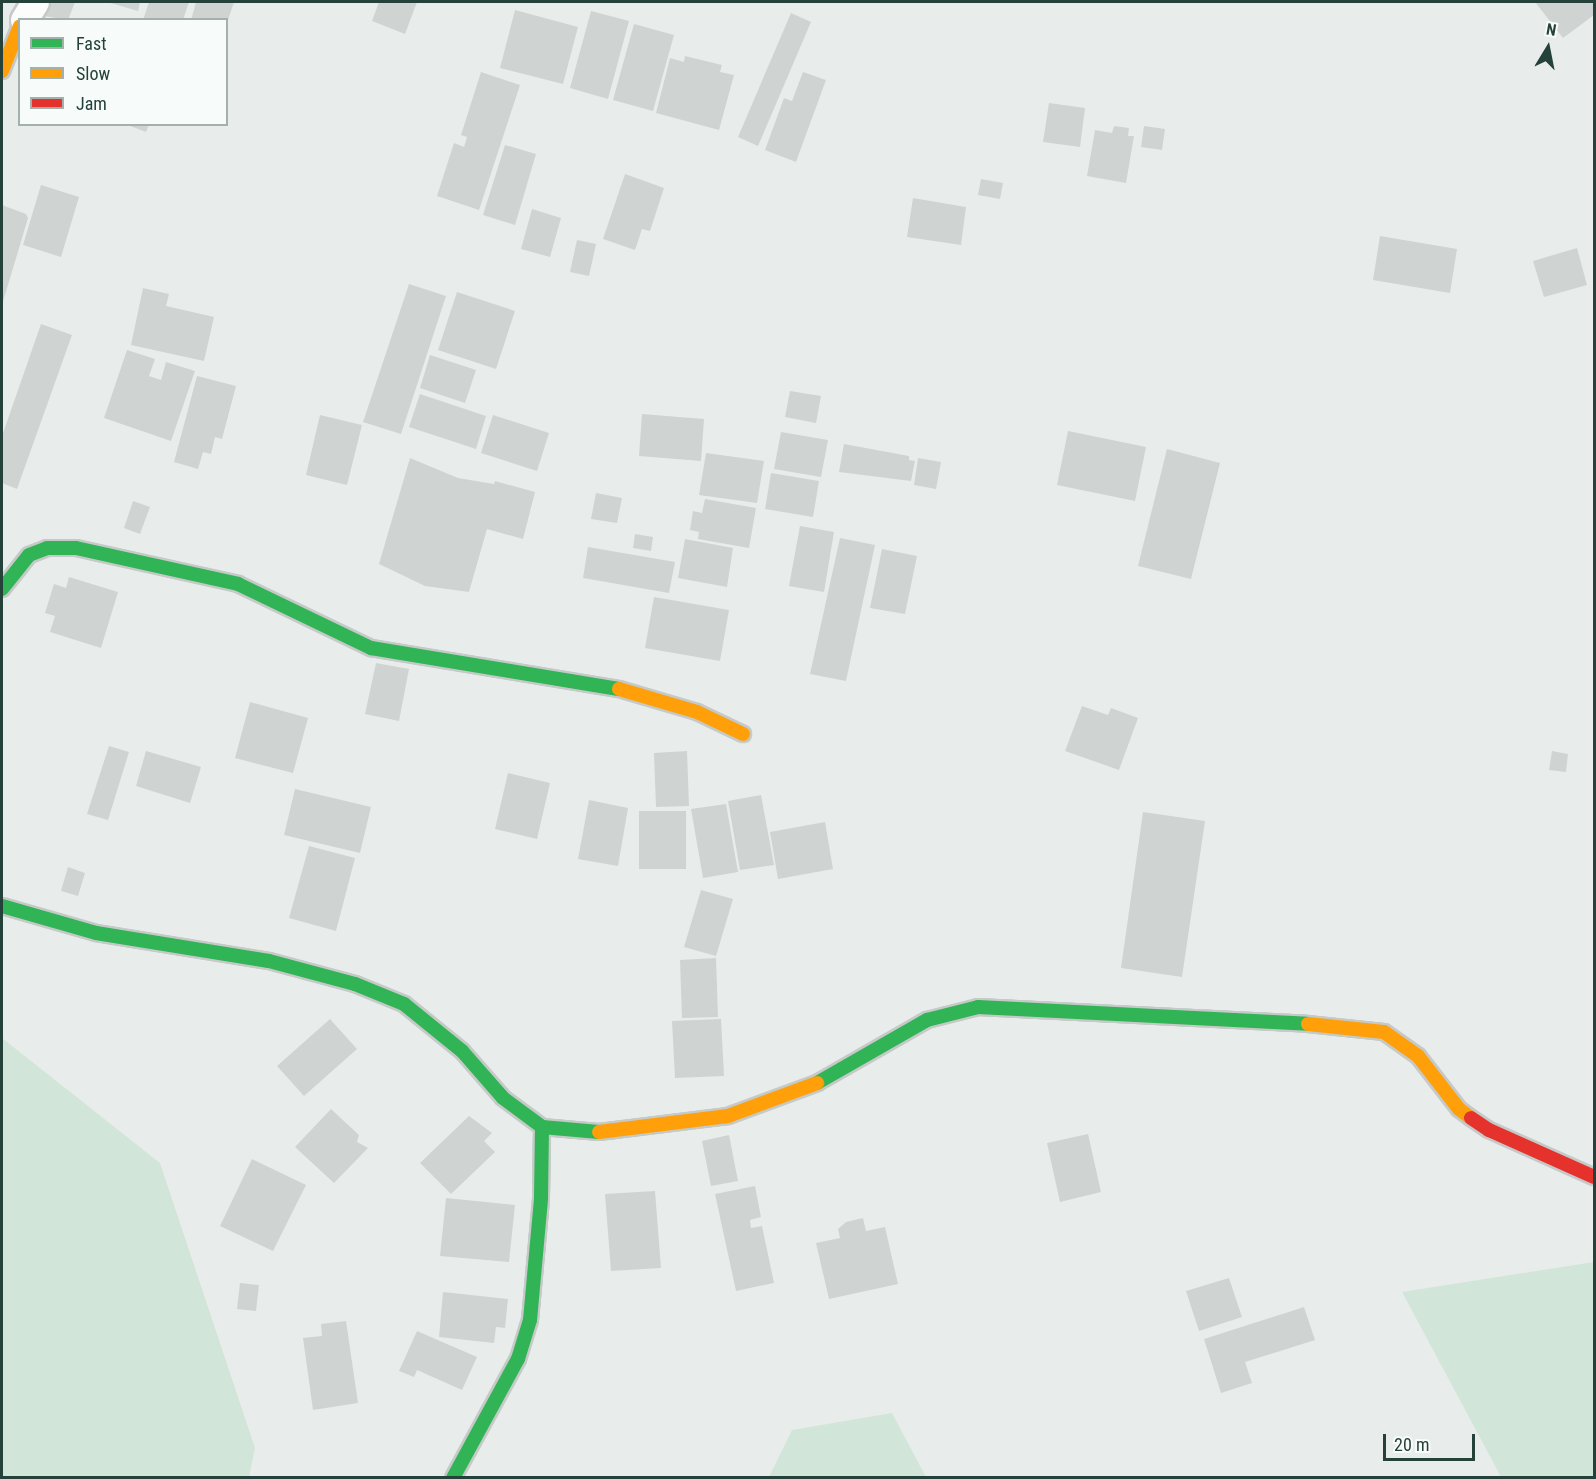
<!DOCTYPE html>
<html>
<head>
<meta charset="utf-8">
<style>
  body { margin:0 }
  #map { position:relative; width:1596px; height:1479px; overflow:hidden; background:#e8edeb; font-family:"Roboto Condensed",sans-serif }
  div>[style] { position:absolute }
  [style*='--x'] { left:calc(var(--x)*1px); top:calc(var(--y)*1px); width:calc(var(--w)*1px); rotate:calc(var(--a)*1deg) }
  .green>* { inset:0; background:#d1e6d8 }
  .building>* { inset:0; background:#cfd4d2 }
  .roads { filter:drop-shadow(2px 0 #c5cac8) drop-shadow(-2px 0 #c5cac8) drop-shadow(0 2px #c5cac8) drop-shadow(0 -2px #c5cac8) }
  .street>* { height:27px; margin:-13.5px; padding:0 13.5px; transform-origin:13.5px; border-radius:13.5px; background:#fcfcfc }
  .fast>* { height:14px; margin:-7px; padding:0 7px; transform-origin:7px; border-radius:7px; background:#30b455 }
  .slow>* { height:14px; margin:-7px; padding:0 7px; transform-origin:7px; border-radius:7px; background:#ff9f0a }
  .jam>* { height:14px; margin:-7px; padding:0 7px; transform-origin:7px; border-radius:7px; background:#e5322d }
  span { translate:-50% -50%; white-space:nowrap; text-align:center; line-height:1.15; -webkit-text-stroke:6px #f7fbf9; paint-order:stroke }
  .frame { position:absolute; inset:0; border:3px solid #24423a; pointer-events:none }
  .legend { position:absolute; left:18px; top:18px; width:210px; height:108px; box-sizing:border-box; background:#f7fbf9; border:2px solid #a3b1ad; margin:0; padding:8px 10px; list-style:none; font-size:18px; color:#24423a }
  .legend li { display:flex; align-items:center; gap:12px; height:30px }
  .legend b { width:30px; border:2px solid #a3b1ad }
  .north { position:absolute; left:1518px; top:18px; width:60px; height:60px; -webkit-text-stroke:4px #f7fbf9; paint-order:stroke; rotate:10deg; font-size:16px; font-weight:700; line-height:24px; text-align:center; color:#24423a }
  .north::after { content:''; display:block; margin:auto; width:21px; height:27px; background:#24423a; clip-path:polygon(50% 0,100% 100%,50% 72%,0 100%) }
  .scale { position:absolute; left:1383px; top:1434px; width:92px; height:27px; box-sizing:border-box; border:3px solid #24423a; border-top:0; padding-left:8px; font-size:18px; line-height:21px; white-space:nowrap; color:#24423a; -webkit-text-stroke:4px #f7fbf9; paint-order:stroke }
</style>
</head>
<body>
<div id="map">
  <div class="green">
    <div style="clip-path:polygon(2px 1038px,160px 1163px,255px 1448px,249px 1477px,2px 1477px)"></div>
    <div style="clip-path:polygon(1594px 1262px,1594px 1477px,1501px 1477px,1402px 1292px)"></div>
    <div style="clip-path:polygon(892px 1413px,926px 1477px,769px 1477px,792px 1430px)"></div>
  </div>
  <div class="building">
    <div style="clip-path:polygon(44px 2px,75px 2px,68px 20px,38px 15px)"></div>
    <div style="clip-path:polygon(107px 2px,140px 2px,138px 11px)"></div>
    <div style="clip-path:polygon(149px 2px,189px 2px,183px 20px,143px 20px)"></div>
    <div style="clip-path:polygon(196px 2px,234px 2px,228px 20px,191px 20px)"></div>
    <div style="clip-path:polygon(379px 2px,417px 2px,405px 34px,372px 21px)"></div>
    <div style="clip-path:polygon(1535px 2px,1594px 2px,1594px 15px,1563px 38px)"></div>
    <div style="clip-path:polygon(515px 10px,578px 27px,563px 84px,500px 68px)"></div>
    <div style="clip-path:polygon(591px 11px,629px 21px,608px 99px,570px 88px)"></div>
    <div style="clip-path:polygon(791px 13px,811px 22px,758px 146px,738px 137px)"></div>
    <div style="clip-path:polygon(634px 24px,674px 35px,653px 111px,613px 100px)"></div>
    <div style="clip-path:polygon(685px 56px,722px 65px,720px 72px,734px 75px,719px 130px,656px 113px,670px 58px,684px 62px)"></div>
    <div style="clip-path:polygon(481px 72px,520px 85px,479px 210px,437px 196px,454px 143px,464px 147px,467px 137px,461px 135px)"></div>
    <div style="clip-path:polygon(803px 72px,826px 80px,796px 162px,765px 150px,784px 98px,792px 101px)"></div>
    <div style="clip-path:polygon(1049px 103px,1085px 108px,1080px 147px,1043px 142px)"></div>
    <div style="clip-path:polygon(125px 124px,149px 124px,146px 132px)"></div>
    <div style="clip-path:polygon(1114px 126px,1129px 128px,1128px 136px,1134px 136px,1126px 183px,1087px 176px,1095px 130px,1112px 133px)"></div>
    <div style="clip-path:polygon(1144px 126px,1165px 129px,1162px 150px,1141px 147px)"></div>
    <div style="clip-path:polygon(505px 145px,536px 154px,515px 225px,483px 215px)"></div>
    <div style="clip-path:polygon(625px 174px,664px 188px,650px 231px,642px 229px,635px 250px,603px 239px)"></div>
    <div style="clip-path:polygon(981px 179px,1003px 183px,1000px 199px,978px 195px)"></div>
    <div style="clip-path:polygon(41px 185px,79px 197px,61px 257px,23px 245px)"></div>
    <div style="clip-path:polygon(913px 198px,966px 207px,961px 245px,907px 237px)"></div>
    <div style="clip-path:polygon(2px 205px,26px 214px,28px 218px,2px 305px)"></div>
    <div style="clip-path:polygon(532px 209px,561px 218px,550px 257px,521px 249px)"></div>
    <div style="clip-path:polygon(1380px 236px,1457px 249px,1450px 293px,1373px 280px)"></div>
    <div style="clip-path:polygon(577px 240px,596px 244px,589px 276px,570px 272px)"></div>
    <div style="clip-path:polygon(1577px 248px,1587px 285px,1544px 297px,1533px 261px)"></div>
    <div style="clip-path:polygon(409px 284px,446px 296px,401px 434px,363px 422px)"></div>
    <div style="clip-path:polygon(143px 288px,169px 294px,166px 306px,214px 317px,204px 361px,131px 345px)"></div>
    <div style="clip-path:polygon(457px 292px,515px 311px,496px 369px,438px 350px)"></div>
    <div style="clip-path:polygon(41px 324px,72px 335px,17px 489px,2px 483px,2px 436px)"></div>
    <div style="clip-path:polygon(127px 350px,155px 359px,149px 376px,161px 380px,166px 362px,195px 371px,171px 441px,104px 418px)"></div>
    <div style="clip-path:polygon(430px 355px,476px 370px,465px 403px,420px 388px)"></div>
    <div style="clip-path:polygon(197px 376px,236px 386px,222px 439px,215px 437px,211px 454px,203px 452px,198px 469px,174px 462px)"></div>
    <div style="clip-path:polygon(790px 391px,821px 396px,816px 423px,785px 417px)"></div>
    <div style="clip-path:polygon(420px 394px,486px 416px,476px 449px,409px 427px)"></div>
    <div style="clip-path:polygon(642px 414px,704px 419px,701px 461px,639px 456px)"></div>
    <div style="clip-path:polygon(320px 415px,362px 425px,347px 485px,306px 475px)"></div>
    <div style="clip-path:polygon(493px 415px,549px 433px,537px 471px,481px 453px)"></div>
    <div style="clip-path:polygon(1068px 431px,1146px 447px,1135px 501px,1057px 485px)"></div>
    <div style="clip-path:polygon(781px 432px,828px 440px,821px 477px,774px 469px)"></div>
    <div style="clip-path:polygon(844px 444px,909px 456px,909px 460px,915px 461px,911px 481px,839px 472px)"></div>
    <div style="clip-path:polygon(1167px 449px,1220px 463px,1191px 579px,1138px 566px)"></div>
    <div style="clip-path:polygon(706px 453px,764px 461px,757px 503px,699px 495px)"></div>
    <div style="clip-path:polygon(410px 458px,458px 478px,494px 484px,495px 481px,535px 492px,523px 539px,487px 529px,469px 592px,425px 586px,379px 564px)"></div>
    <div style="clip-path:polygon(918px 458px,941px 462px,936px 489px,914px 485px)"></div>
    <div style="clip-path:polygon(771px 473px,819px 481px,813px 517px,765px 509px)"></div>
    <div style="clip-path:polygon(596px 493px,622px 498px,617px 523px,591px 519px)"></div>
    <div style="clip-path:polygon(705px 499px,756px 508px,749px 548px,698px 539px,699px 532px,690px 530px,693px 511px,702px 513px)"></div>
    <div style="clip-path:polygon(133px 501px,150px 507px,140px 534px,124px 528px)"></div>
    <div style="clip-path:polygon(800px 526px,834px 532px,824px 592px,789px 586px)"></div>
    <div style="clip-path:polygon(635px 534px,653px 537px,651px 551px,633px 548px)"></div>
    <div style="clip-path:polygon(840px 538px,875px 545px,846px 681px,810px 674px)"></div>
    <div style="clip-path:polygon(685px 539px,733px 548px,727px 587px,678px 578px)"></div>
    <div style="clip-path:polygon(588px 547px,675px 562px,669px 593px,583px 578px)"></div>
    <div style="clip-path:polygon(882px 549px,917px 556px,905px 614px,870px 608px)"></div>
    <div style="clip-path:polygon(69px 577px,118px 592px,101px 648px,50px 632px,55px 616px,45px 613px,54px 584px,66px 588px)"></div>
    <div style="clip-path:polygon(654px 597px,729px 610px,720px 661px,645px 648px)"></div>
    <div style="clip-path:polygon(376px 663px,409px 669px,399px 721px,365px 714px)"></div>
    <div style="clip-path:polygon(250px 702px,308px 718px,293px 773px,235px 758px)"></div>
    <div style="clip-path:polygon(1082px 706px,1108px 715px,1111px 708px,1138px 718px,1119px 770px,1065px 751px)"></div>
    <div style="clip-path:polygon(109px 746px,129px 752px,108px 820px,87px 814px)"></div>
    <div style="clip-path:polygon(146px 751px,201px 767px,190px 803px,136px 786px)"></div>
    <div style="clip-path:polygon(687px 751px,689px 806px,656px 807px,654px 753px)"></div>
    <div style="clip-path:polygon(1552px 751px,1568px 754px,1566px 772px,1549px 770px)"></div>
    <div style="clip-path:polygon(508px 773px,550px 783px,537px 839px,495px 829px)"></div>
    <div style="clip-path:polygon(295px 789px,371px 807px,360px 853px,284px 835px)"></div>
    <div style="clip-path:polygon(761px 795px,774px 865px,740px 870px,728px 801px)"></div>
    <div style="clip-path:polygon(589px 800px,628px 808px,618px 866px,578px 859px)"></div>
    <div style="clip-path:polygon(726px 804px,738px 872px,703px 878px,691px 809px)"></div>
    <div style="clip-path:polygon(639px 811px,686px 811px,686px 869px,639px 869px)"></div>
    <div style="clip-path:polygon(1143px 812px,1205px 821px,1182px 977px,1121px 968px)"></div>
    <div style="clip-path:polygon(825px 822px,833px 869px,778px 879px,770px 832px)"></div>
    <div style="clip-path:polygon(309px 846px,355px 858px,336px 931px,289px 918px)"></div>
    <div style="clip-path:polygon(68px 867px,85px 873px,78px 896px,61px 891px)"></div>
    <div style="clip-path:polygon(701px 890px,733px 899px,716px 956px,684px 947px)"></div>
    <div style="clip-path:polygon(716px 958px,718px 1017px,682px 1018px,680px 960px)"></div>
    <div style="clip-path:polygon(330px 1019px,357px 1049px,304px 1096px,277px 1066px)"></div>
    <div style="clip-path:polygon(721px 1019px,724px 1076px,675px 1078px,672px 1021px)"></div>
    <div style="clip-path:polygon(331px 1109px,359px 1135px,357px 1142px,368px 1148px,334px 1183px,295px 1147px)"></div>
    <div style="clip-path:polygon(469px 1116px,492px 1133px,484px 1141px,495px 1152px,451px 1194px,420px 1163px)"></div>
    <div style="clip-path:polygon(1088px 1134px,1101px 1192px,1060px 1202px,1047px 1143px)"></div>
    <div style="clip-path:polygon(729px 1135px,738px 1181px,711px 1186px,702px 1141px)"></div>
    <div style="clip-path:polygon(252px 1159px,306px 1185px,273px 1251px,220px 1226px)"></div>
    <div style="clip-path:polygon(755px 1186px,761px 1217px,750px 1220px,751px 1228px,762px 1226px,774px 1283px,736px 1291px,715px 1194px)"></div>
    <div style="clip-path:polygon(655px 1191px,661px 1268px,611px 1271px,605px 1194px)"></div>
    <div style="clip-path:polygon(446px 1198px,515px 1205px,509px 1262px,440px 1256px)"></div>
    <div style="clip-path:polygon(863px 1218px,866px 1231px,885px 1227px,898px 1284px,829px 1299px,816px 1243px,840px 1238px,838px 1229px,846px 1222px)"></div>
    <div style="clip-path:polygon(1229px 1278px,1242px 1317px,1199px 1331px,1186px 1291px)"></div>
    <div style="clip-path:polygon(240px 1283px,259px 1285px,256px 1311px,237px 1309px)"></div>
    <div style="clip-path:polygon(443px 1292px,508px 1299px,505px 1328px,496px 1327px,494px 1343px,439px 1337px)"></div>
    <div style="clip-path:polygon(1304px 1307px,1315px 1340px,1245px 1362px,1252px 1383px,1221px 1393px,1204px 1339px)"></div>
    <div style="clip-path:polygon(346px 1321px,358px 1403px,313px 1410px,303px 1338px,322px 1336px,321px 1324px)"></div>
    <div style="clip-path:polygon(417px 1331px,477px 1357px,462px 1390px,417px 1370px,414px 1377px,399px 1371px)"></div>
  </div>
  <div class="roads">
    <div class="street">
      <div style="--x:24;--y:20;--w:21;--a:-59"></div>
    </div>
    <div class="fast">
      <div style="--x:2;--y:589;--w:43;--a:-51.5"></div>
      <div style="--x:29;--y:555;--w:19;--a:-21"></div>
      <div style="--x:47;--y:548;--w:29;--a:0"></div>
      <div style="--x:76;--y:548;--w:166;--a:12.5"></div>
      <div style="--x:238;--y:584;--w:148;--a:25.7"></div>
      <div style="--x:371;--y:648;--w:251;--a:9.4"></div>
      <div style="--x:2;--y:906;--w:98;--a:16"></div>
      <div style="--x:96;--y:933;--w:175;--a:9.2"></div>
      <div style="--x:269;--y:961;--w:89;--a:15"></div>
      <div style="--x:355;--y:984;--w:53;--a:22.2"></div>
      <div style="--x:404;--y:1004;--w:75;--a:39"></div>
      <div style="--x:462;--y:1051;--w:62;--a:48.9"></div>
      <div style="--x:503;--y:1098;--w:49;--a:36.6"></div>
      <div style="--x:542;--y:1127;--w:57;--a:5"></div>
      <div style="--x:817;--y:1083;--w:127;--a:-29.8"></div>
      <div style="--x:927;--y:1020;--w:53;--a:-14.3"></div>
      <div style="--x:978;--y:1007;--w:330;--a:2.9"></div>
      <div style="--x:453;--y:1478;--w:136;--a:-61.4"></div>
      <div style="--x:518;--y:1359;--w:41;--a:-72.9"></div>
      <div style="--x:530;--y:1320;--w:122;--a:-84.8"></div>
      <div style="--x:541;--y:1198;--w:71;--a:-89.2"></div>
    </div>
    <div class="slow">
      <div style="--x:2;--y:71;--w:48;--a:-68.2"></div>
      <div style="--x:619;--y:689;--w:81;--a:16.4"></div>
      <div style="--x:697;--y:712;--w:51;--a:25.6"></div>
      <div style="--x:1308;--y:1024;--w:76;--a:6"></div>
      <div style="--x:1384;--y:1032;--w:42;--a:35.2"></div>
      <div style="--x:1418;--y:1056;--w:67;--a:52.3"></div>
      <div style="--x:1459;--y:1109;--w:15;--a:37"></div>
      <div style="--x:599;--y:1132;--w:130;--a:-7.1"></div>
      <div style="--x:728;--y:1116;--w:95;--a:-20.3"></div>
    </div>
    <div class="jam">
      <div style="--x:1471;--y:1118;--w:22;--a:34"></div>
      <div style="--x:1489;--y:1130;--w:115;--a:24.1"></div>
    </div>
  </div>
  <div class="frame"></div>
  <ul class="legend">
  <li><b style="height:8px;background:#30b455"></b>Fast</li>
  <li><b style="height:8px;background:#ff9f0a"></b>Slow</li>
  <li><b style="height:8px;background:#e5322d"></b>Jam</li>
  </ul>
  <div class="north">N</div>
  <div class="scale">20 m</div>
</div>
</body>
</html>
